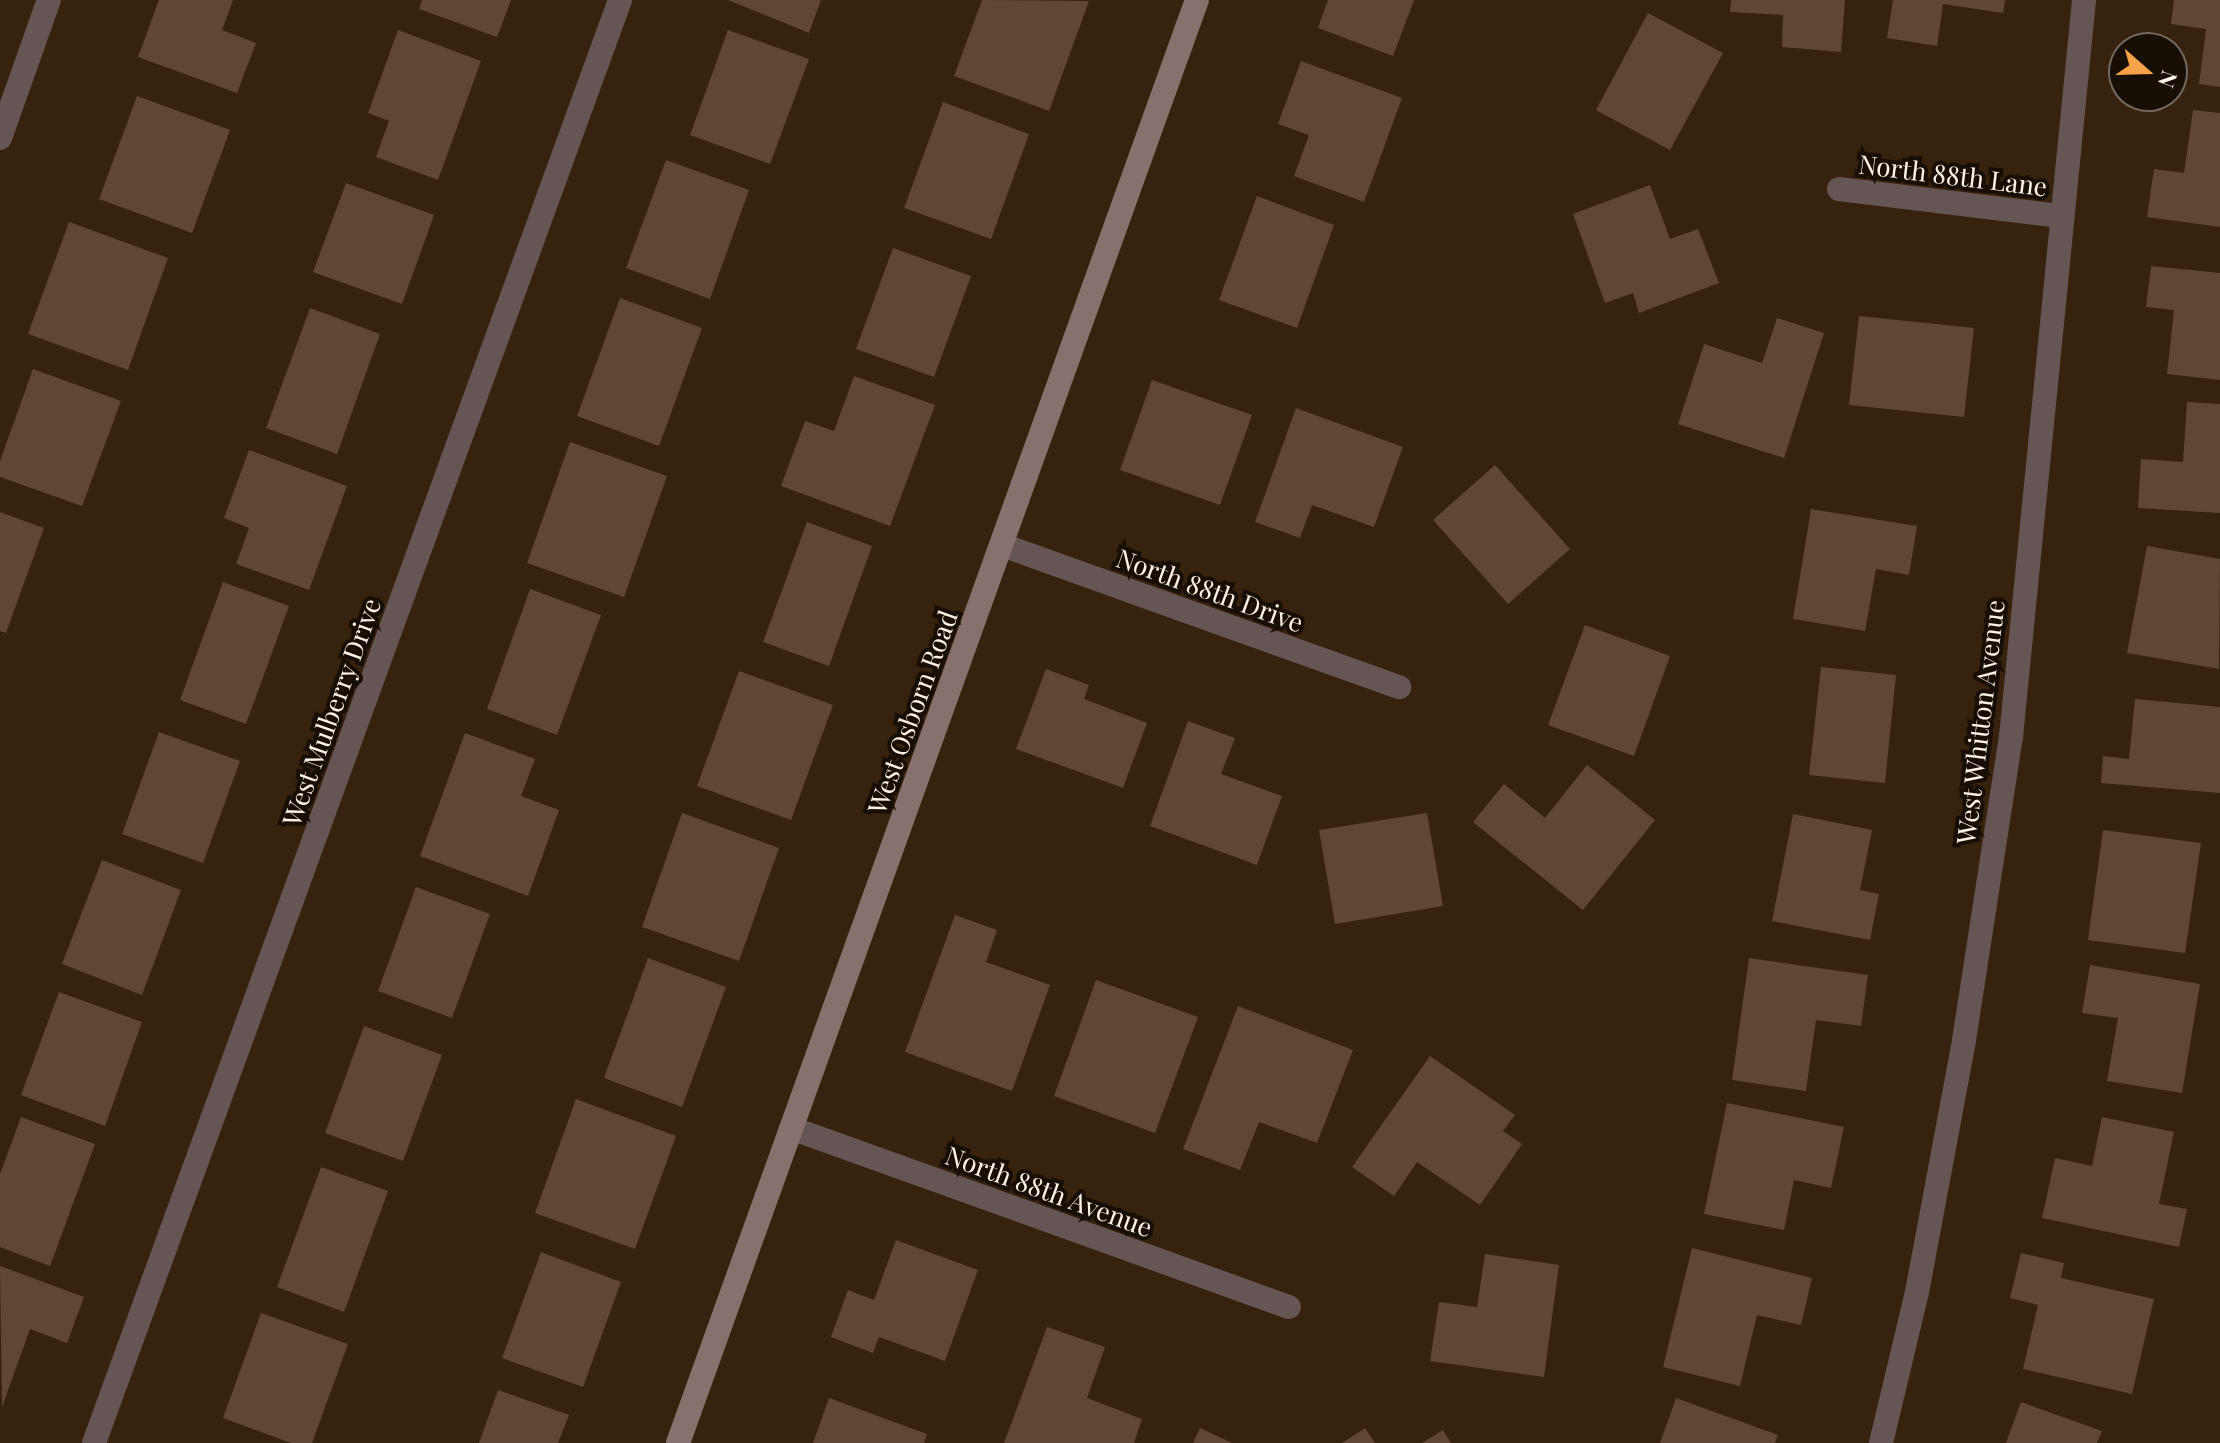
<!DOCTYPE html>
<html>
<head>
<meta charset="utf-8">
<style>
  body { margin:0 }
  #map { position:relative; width:2220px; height:1443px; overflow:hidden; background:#37220e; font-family:"Playfair Display",serif }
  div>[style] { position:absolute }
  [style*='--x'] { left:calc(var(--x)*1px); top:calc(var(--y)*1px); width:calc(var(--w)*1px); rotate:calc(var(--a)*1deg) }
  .building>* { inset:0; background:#5f4733 }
  .street>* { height:24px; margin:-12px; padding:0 12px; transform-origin:12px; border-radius:12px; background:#655655 }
  .secondary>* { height:24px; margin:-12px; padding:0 12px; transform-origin:12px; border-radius:12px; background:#88706e }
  span { translate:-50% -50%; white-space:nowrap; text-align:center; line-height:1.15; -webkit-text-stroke:8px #170e06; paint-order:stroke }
  .street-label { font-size:26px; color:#fef2e8 }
  .north { position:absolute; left:2108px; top:32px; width:80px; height:80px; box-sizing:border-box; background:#170e06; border:2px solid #736960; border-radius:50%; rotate:110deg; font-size:22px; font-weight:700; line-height:32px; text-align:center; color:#fef2e8 }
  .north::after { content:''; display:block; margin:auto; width:28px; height:36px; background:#f6a248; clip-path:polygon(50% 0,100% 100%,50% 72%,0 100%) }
</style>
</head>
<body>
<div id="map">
  <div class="building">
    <div style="clip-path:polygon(159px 0,233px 0,222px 30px,256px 43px,237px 93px,138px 57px)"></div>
    <div style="clip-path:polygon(422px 0,511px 0,497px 37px,419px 9px)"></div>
    <div style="clip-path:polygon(728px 0,821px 0,809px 33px)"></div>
    <div style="clip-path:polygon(982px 0,1089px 1px,1049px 111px,954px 76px)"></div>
    <div style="clip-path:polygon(1328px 0,1414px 0,1393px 56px,1318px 28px)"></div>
    <div style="clip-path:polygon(1731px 0,1845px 0,1841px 52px,1782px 47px,1783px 15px,1730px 12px)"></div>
    <div style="clip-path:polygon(1893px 0,2005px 0,2003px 13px,1943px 4px,1937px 46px,1887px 38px)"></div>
    <div style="clip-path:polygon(2174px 0,2220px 0,2220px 87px,2199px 84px,2206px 29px,2171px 24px)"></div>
    <div style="clip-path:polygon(1648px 13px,1723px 53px,1670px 150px,1596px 110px)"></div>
    <div style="clip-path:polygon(398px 30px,481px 61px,438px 180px,376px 157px,389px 121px,368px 113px)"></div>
    <div style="clip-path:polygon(728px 30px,809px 59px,770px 164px,690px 135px)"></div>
    <div style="clip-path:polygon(1301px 61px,1402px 98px,1364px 202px,1294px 176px,1309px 135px,1278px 124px)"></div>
    <div style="clip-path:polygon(137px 96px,230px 130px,192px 233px,99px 199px)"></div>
    <div style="clip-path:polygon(943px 102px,1029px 134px,991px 239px,904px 208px)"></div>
    <div style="clip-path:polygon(2193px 110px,2220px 113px,2220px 227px,2147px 217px,2154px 169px,2184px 173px)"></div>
    <div style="clip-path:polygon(666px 160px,749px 190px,710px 299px,626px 268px)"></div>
    <div style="clip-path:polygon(346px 183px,434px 215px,402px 304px,313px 272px)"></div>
    <div style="clip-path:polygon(1650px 185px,1670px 239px,1698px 229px,1719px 283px,1639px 313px,1633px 293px,1605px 303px,1573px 214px)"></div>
    <div style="clip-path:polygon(1257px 196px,1334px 225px,1297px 328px,1219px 300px)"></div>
    <div style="clip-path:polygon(69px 222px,168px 258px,128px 370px,28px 334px)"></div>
    <div style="clip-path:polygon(893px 248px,971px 276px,934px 377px,856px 349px)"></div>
    <div style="clip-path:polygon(2151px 266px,2220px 273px,2220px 380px,2167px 374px,2174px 310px,2146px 307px)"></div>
    <div style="clip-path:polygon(620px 298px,702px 328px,659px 446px,577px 416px)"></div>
    <div style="clip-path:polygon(310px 308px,380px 334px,337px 454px,266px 428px)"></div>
    <div style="clip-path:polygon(1859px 316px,1974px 328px,1964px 417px,1849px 405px)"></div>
    <div style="clip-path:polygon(1777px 318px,1824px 333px,1784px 458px,1678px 424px,1704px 344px,1762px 363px)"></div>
    <div style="clip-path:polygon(33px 369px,121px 401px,82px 506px,0 477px,0 461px)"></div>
    <div style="clip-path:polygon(854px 376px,935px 405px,890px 526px,781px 486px,805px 421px,834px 431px)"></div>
    <div style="clip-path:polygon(1152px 380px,1252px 415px,1220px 505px,1120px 470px)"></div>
    <div style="clip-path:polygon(2187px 402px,2220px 404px,2220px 513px,2138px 508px,2141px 459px,2183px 462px)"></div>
    <div style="clip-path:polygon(1296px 408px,1403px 447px,1374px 527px,1312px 505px,1300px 538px,1255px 522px)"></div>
    <div style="clip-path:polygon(570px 442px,667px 476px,624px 597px,527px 563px)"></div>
    <div style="clip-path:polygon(249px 450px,347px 486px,309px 590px,236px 564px,249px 528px,224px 518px)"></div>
    <div style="clip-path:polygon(1495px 465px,1570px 549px,1508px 604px,1433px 520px)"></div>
    <div style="clip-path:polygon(1811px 509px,1917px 526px,1909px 575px,1876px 569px,1865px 631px,1793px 619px)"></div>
    <div style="clip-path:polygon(0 512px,44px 528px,6px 633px,0 631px)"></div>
    <div style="clip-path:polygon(807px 522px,872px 546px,829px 666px,763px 642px)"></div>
    <div style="clip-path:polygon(2147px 546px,2220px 559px,2219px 669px,2127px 653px)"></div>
    <div style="clip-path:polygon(223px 582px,289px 606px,246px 724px,180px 700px)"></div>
    <div style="clip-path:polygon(530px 589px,601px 615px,557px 735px,487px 709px)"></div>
    <div style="clip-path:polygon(1585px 625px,1670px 656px,1634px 756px,1548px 725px)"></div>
    <div style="clip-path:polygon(1821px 667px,1896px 675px,1885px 783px,1809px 775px)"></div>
    <div style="clip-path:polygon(1046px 669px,1089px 685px,1084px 699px,1147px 723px,1123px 788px,1016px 749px)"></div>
    <div style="clip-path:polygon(739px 671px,833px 705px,791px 820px,697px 786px)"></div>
    <div style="clip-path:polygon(2135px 699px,2220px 707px,2220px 793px,2101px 783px,2103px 756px,2129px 759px)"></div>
    <div style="clip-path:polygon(1188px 721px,1235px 738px,1221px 774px,1282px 796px,1257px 865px,1150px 826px)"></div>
    <div style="clip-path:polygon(159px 732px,240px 761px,203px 863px,122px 834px)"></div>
    <div style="clip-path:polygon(465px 733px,535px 759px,521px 796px,559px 810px,528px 896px,420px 856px)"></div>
    <div style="clip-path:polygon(1587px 765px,1655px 820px,1583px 910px,1473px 822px,1504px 784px,1545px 818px)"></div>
    <div style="clip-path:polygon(682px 813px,779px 848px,739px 961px,642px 927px)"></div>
    <div style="clip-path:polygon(1427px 813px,1443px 906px,1335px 924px,1319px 830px)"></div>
    <div style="clip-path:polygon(1793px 814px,1872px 830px,1860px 890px,1879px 894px,1870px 940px,1772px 921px)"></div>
    <div style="clip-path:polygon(2103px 830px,2201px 843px,2185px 953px,2088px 940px)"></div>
    <div style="clip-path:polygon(102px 860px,181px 890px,142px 995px,62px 964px)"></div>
    <div style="clip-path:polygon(416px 887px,490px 914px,452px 1018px,378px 991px)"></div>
    <div style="clip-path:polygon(955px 915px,997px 930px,986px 962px,1050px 985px,1012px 1091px,905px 1052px)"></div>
    <div style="clip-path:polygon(648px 958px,726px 987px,682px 1107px,604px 1078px)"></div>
    <div style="clip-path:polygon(1749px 958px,1868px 975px,1861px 1026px,1816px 1020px,1806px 1091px,1732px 1080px)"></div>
    <div style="clip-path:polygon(2090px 965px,2200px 984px,2182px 1093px,2107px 1081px,2118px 1018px,2082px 1013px)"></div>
    <div style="clip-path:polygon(1096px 980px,1198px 1017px,1155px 1133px,1054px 1096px)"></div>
    <div style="clip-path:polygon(59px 992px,142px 1022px,105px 1126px,21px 1095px)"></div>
    <div style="clip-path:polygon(1238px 1006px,1353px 1050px,1317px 1143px,1259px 1122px,1240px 1170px,1183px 1149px)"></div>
    <div style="clip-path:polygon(364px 1026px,442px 1055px,403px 1161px,325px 1133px)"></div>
    <div style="clip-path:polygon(1430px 1056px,1515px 1115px,1503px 1131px,1522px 1144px,1480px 1205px,1417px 1162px,1394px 1196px,1352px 1167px)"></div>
    <div style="clip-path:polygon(576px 1099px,676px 1136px,635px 1249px,535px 1213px)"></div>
    <div style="clip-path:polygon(1727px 1103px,1844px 1127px,1831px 1188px,1794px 1180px,1784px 1230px,1704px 1214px)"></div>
    <div style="clip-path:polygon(21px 1117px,95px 1144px,50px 1266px,0 1247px,0 1174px)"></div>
    <div style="clip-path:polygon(2102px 1117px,2174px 1132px,2159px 1204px,2187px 1209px,2179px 1247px,2042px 1218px,2055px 1158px,2092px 1166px)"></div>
    <div style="clip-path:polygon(321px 1167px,388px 1191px,344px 1312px,277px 1287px)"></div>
    <div style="clip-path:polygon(896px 1240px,978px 1270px,945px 1361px,879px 1337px,873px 1353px,831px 1337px,848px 1290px,874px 1300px)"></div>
    <div style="clip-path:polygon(1692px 1248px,1812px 1278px,1801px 1325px,1757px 1315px,1740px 1386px,1663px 1367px)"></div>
    <div style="clip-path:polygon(541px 1252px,621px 1282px,583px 1387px,502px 1358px)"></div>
    <div style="clip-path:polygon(2021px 1253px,2064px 1263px,2061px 1278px,2154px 1299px,2132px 1394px,2023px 1369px,2038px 1305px,2010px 1298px)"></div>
    <div style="clip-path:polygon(1485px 1254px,1559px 1265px,1544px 1377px,1430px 1361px,1439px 1302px,1477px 1307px)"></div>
    <div style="clip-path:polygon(0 1266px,84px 1297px,67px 1343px,30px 1329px,2px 1407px)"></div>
    <div style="clip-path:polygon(261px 1313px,348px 1344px,312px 1443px,291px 1443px,223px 1418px)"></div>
    <div style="clip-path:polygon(1047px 1327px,1105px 1347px,1087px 1398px,1142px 1419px,1134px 1443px,1004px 1443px)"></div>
    <div style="clip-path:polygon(498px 1390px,569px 1415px,558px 1443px,479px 1443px)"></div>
    <div style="clip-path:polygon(829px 1398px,927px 1434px,924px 1443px,813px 1443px)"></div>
    <div style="clip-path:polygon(1676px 1398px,1778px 1435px,1775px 1443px,1660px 1443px)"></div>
    <div style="clip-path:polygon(2021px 1402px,2102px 1431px,2097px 1443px,2006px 1443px)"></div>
    <div style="clip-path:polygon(1200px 1428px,1232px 1443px,1193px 1443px)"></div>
    <div style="clip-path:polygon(1365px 1428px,1375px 1443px,1342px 1443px)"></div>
    <div style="clip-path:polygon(1443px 1430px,1451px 1443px,1422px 1443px)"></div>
  </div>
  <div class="street">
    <div style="--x:0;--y:138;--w:146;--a:-70.5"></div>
    <div style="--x:1839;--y:189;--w:223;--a:7"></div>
    <div style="--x:1002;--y:545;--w:422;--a:19.7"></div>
    <div style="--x:791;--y:1128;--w:529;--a:19.77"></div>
    <div style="--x:94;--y:1443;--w:1536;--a:-69.97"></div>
    <div style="--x:1881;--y:1443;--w:155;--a:-76.6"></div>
    <div style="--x:1917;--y:1292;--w:256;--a:-79.4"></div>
    <div style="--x:1964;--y:1040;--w:307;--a:-81.2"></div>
    <div style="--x:2011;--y:737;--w:741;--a:-84.34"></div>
  </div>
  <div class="secondary">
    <div style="--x:678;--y:1443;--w:1533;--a:-70.22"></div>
  </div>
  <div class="street-label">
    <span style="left:1953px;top:175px;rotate:7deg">North 88th Lane</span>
    <span style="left:1210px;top:590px;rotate:20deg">North 88th Drive</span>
    <span style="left:331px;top:712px;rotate:-70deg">West Mulberry Drive</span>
    <span style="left:912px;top:712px;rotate:-70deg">West Osborn Road</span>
    <span style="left:1980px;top:722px;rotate:-83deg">West Whitton Avenue</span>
    <span style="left:1049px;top:1191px;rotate:20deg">North 88th Avenue</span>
  </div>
  <div class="north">N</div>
</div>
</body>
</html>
